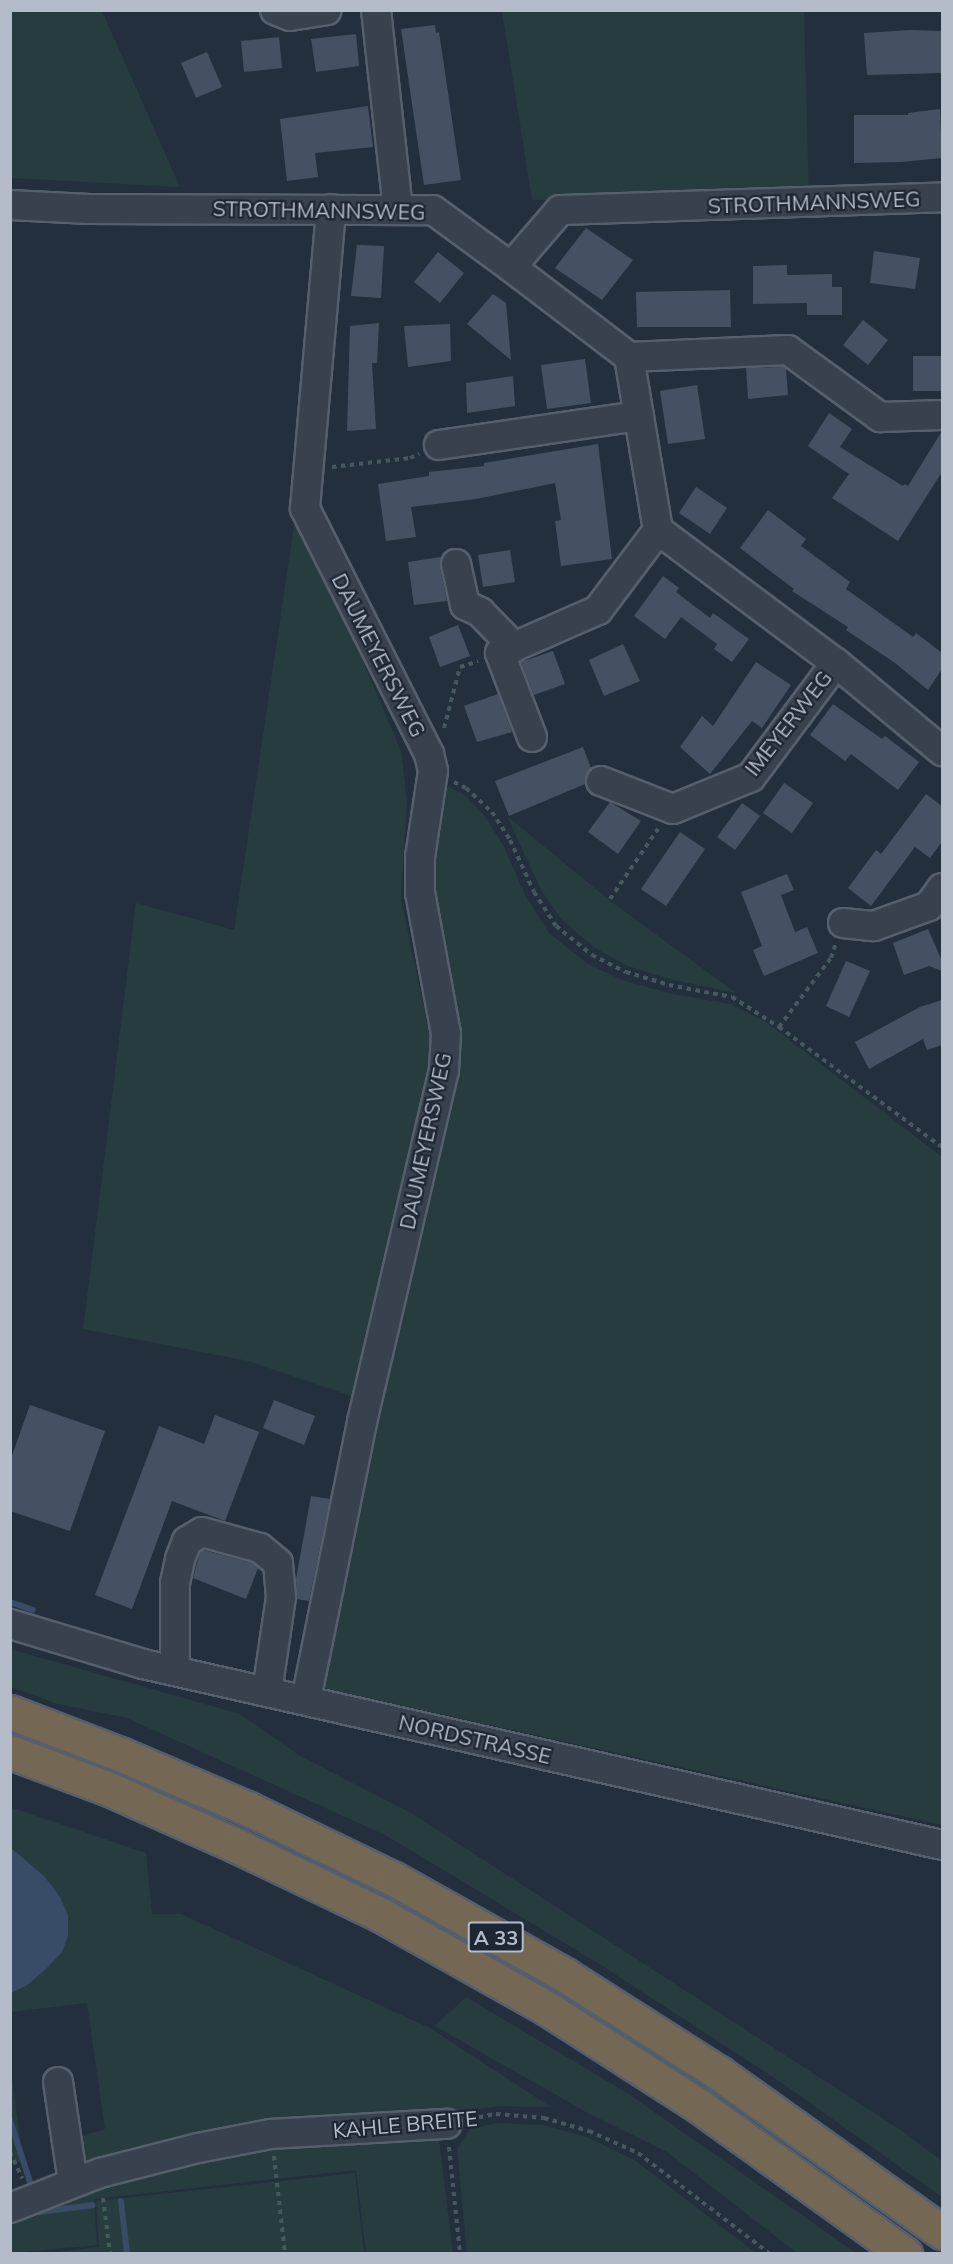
<!DOCTYPE html>
<html>
<head>
<meta charset="utf-8">
<style>
  body { margin:0 }
  #map { position:relative; width:953px; height:2264px; overflow:hidden; background:#242f3e; font-family:Mulish,sans-serif }
  div>[style] { position:absolute }
  [style*='--x'] { left:calc(var(--x)*1px); top:calc(var(--y)*1px); width:calc(var(--w)*1px); rotate:calc(var(--a)*1deg) }
  .green>* { inset:0; background:#263c3f }
  .water>* { inset:0; background:#394c67 }
  .stream>* { height:6px; margin:-3px; padding:0 3px; transform-origin:3px; border-radius:3px; background:#394c67 }
  .building>* { inset:0; background:#455162 }
  .path>* { height:4px; margin-top:-2px; transform-origin:0; background:repeating-linear-gradient(90deg,#44595c 0 4.5px,transparent 0 9px) }
  .roads { filter:drop-shadow(2px 0 #565f6c) drop-shadow(-2px 0 #565f6c) drop-shadow(0 2px #565f6c) drop-shadow(0 -2px #565f6c) }
  .minor>* { height:28px; margin:-14px; padding:0 14px; transform-origin:14px; border-radius:14px; background:#38414e }
  .highway>* { height:33px; margin:-16.5px; padding:0 16.5px; transform-origin:16.5px; border-radius:16.5px; background:#746855 }
  span { translate:-50% -50%; white-space:nowrap; text-align:center; line-height:1.15; -webkit-text-stroke:4.5px #1d2633; paint-order:stroke }
  .shield-label span { padding:2px 4px; background:#1d2633; border:2px solid; border-radius:4px; -webkit-text-stroke-width:0 }
  .shield-label { font-size:20px; color:#b4bcc9; font-weight:700 }
  .street-label { font-size:21px; color:#b4bcc9 }
  .frame { position:absolute; inset:0; border:12px solid #b4bcc9; pointer-events:none }
</style>
</head>
<body>
<div id="map">
  <div class="green">
    <div style="clip-path:polygon(10px 11px,102px 11px,180px 187px,11px 178px)"></div>
    <div style="clip-path:polygon(502px 11px,804px 11px,809px 197px,532px 200px)"></div>
    <div style="clip-path:polygon(297px 506px,401px 751px,407px 800px,401px 898px,430px 1038px,429px 1071px,354px 1397px,248px 1361px,83px 1329px,136px 903px,234px 930px)"></div>
    <div style="clip-path:polygon(444px 784px,463px 794px,484px 815px,503px 845px,526px 897px,549px 933px,588px 964px,622px 980px,668px 993px,730px 1004px,766px 1022px,942px 1157px,942px 1825px,323px 1688px,374px 1427px,458px 1073px,432px 888px,433px 854px)"></div>
    <div style="clip-path:polygon(507px 816px,609px 900px,736px 993px,669px 979px,628px 966px,595px 948px,562px 920px,541px 890px)"></div>
    <div style="clip-path:polygon(10px 1649px,240px 1714px,300px 1756px,411px 1813px,902px 2131px,942px 2161px,942px 2197px,785px 2085px,598px 1963px,385px 1835px,127px 1718px,58px 1704px,11px 1687px)"></div>
    <div style="clip-path:polygon(10px 1807px,146px 1853px,152px 1914px,181px 1914px,430px 2028px,551px 2107px,499px 2106px,436px 2115px,453px 2253px,366px 2253px,356px 2170px,94px 2199px,97px 2245px,11px 2253px,11px 2217px,79px 2160px,82px 2136px,105px 2129px,87px 2003px,11px 2012px)"></div>
    <div style="clip-path:polygon(466px 1997px,627px 2093px,856px 2253px,797px 2253px,667px 2152px,586px 2112px,435px 2026px)"></div>
    <div style="clip-path:polygon(10px 2063px,23px 2160px,11px 2165px,10px 2165px)"></div>
    <div style="clip-path:polygon(497px 2123px,543px 2125px,587px 2137px,636px 2161px,756px 2253px,467px 2253px,457px 2149px,470px 2129px)"></div>
    <div style="clip-path:polygon(355px 2173px,364px 2253px,47px 2253px,99px 2247px,96px 2201px)"></div>
  </div>
  <div class="water">
    <div style="clip-path:polygon(11px 1848px,44px 1876px,60px 1897px,68px 1915px,68px 1936px,62px 1952px,44px 1971px,26px 1986px,11px 1993px)"></div>
  </div>
  <div class="stream">
    <div style="--x:10;--y:1602;--w:24;--a:19"></div>
    <div style="--x:10;--y:2120;--w:75;--a:72.1"></div>
    <div style="--x:121;--y:2201;--w:53;--a:83.5"></div>
    <div style="--x:37;--y:2206;--w:6;--a:72"></div>
    <div style="--x:39;--y:2212;--w:54;--a:-7.4"></div>
  </div>
  <div class="building">
    <div style="clip-path:polygon(435px 25px,436px 33px,439px 32px,461px 180px,424px 185px,401px 29px)"></div>
    <div style="clip-path:polygon(911px 30px,942px 31px,942px 73px,867px 75px,864px 33px)"></div>
    <div style="clip-path:polygon(356px 34px,359px 66px,316px 72px,311px 39px)"></div>
    <div style="clip-path:polygon(279px 37px,282px 68px,244px 72px,241px 41px)"></div>
    <div style="clip-path:polygon(207px 52px,222px 87px,196px 98px,181px 63px)"></div>
    <div style="clip-path:polygon(368px 106px,373px 147px,315px 153px,318px 177px,287px 181px,280px 119px)"></div>
    <div style="clip-path:polygon(940px 109px,942px 158px,901px 162px,854px 163px,854px 115px,908px 115px,908px 113px)"></div>
    <div style="clip-path:polygon(586px 228px,633px 260px,602px 300px,555px 268px)"></div>
    <div style="clip-path:polygon(357px 245px,384px 246px,381px 298px,351px 296px)"></div>
    <div style="clip-path:polygon(874px 251px,920px 258px,915px 289px,870px 283px)"></div>
    <div style="clip-path:polygon(438px 252px,464px 273px,440px 303px,414px 282px)"></div>
    <div style="clip-path:polygon(787px 265px,787px 275px,832px 274px,832px 287px,842px 287px,842px 315px,807px 315px,807px 303px,753px 304px,753px 266px)"></div>
    <div style="clip-path:polygon(730px 290px,731px 327px,637px 327px,636px 292px)"></div>
    <div style="clip-path:polygon(493px 294px,506px 303px,511px 360px,467px 324px)"></div>
    <div style="clip-path:polygon(863px 320px,888px 340px,868px 365px,843px 345px)"></div>
    <div style="clip-path:polygon(379px 323px,377px 363px,372px 363px,376px 429px,347px 431px,350px 326px)"></div>
    <div style="clip-path:polygon(450px 324px,451px 361px,408px 367px,404px 326px)"></div>
    <div style="clip-path:polygon(913px 356px,942px 356px,942px 391px,913px 391px)"></div>
    <div style="clip-path:polygon(585px 359px,591px 403px,547px 409px,541px 365px)"></div>
    <div style="clip-path:polygon(783px 367px,786px 369px,788px 395px,748px 399px,746px 368px)"></div>
    <div style="clip-path:polygon(513px 376px,515px 406px,467px 413px,466px 383px)"></div>
    <div style="clip-path:polygon(697px 385px,705px 439px,668px 444px,660px 391px)"></div>
    <div style="clip-path:polygon(829px 413px,852px 429px,840px 447px,903px 486px,905px 484px,908px 486px,942px 431px,942px 472px,898px 541px,832px 498px,849px 474px,808px 446px)"></div>
    <div style="clip-path:polygon(598px 444px,612px 559px,561px 566px,555px 521px,561px 520px,555px 483px,476px 499px,411px 507px,416px 537px,386px 541px,378px 484px,429px 476px,429px 472px,484px 466px,484px 463px)"></div>
    <div style="clip-path:polygon(696px 487px,727px 508px,710px 534px,679px 513px)"></div>
    <div style="clip-path:polygon(768px 510px,806px 539px,801px 546px,850px 582px,846px 589px,913px 637px,916px 633px,942px 653px,942px 669px,928px 690px,895px 663px,846px 630px,848px 627px,792px 591px,794px 589px,740px 548px)"></div>
    <div style="clip-path:polygon(510px 550px,515px 582px,483px 587px,478px 555px)"></div>
    <div style="clip-path:polygon(441px 557px,440px 568px,447px 601px,414px 605px,408px 562px)"></div>
    <div style="clip-path:polygon(663px 576px,679px 588px,676px 592px,710px 618px,713px 613px,749px 639px,732px 662px,714px 649px,717px 644px,681px 617px,665px 639px,634px 616px)"></div>
    <div style="clip-path:polygon(458px 625px,470px 656px,440px 667px,429px 637px)"></div>
    <div style="clip-path:polygon(623px 644px,640px 681px,604px 696px,589px 660px)"></div>
    <div style="clip-path:polygon(553px 651px,565px 684px,534px 695px,521px 662px)"></div>
    <div style="clip-path:polygon(756px 662px,791px 685px,762px 728px,752px 721px,710px 774px,680px 747px,702px 716px,713px 726px)"></div>
    <div style="clip-path:polygon(498px 694px,512px 732px,477px 742px,464px 706px)"></div>
    <div style="clip-path:polygon(833px 704px,882px 739px,885px 736px,919px 762px,898px 790px,851px 754px,845px 761px,810px 735px)"></div>
    <div style="clip-path:polygon(583px 747px,591px 768px,586px 775px,585px 784px,509px 816px,495px 781px)"></div>
    <div style="clip-path:polygon(784px 783px,813px 803px,792px 833px,763px 813px)"></div>
    <div style="clip-path:polygon(926px 794px,942px 806px,942px 842px,930px 858px,915px 847px,871px 906px,848px 888px,876px 850px,881px 854px)"></div>
    <div style="clip-path:polygon(610px 802px,641px 821px,618px 854px,588px 832px)"></div>
    <div style="clip-path:polygon(742px 803px,760px 816px,735px 850px,717px 837px)"></div>
    <div style="clip-path:polygon(680px 832px,705px 849px,666px 906px,641px 889px)"></div>
    <div style="clip-path:polygon(787px 874px,794px 890px,781px 895px,795px 932px,807px 927px,818px 953px,764px 976px,753px 950px,762px 946px,741px 892px)"></div>
    <div style="clip-path:polygon(928px 929px,942px 961px,942px 971px,929px 966px,904px 975px,893px 943px)"></div>
    <div style="clip-path:polygon(846px 961px,870px 971px,849px 1017px,826px 1006px)"></div>
    <div style="clip-path:polygon(942px 1000px,942px 1045px,927px 1050px,923px 1039px,869px 1069px,855px 1042px,920px 1007px)"></div>
    <div style="clip-path:polygon(274px 1400px,315px 1416px,304px 1445px,263px 1428px)"></div>
    <div style="clip-path:polygon(30px 1405px,105px 1431px,70px 1531px,10px 1511px,10px 1461px)"></div>
    <div style="clip-path:polygon(215px 1415px,259px 1432px,225px 1521px,172px 1501px,132px 1609px,95px 1595px,159px 1426px,204px 1444px)"></div>
    <div style="clip-path:polygon(311px 1496px,330px 1499px,309px 1601px,297px 1599px,296px 1579px)"></div>
    <div style="clip-path:polygon(204px 1550px,252px 1563px,258px 1568px,246px 1599px,193px 1578px,200px 1552px)"></div>
  </div>
  <div class="path">
    <div style="--x:332;--y:467;--w:79;--a:-6.6"></div>
    <div style="--x:410;--y:458;--w:10;--a:-24"></div>
    <div style="--x:444;--y:728;--w:63;--a:-75.3"></div>
    <div style="--x:460;--y:667;--w:19;--a:-18"></div>
    <div style="--x:454;--y:782;--w:13;--a:27"></div>
    <div style="--x:466;--y:788;--w:35;--a:43"></div>
    <div style="--x:492;--y:812;--w:33;--a:57"></div>
    <div style="--x:510;--y:840;--w:57;--a:65.2"></div>
    <div style="--x:534;--y:892;--w:40;--a:57.1"></div>
    <div style="--x:556;--y:926;--w:46;--a:38.9"></div>
    <div style="--x:592;--y:955;--w:38;--a:27"></div>
    <div style="--x:626;--y:972;--w:45;--a:16.8"></div>
    <div style="--x:669;--y:985;--w:64;--a:10.8"></div>
    <div style="--x:732;--y:997;--w:56;--a:32.6"></div>
    <div style="--x:779;--y:1027;--w:202;--a:36.4"></div>
    <div style="--x:610;--y:899;--w:85;--a:-55.6"></div>
    <div style="--x:779;--y:1027;--w:86;--a:-53"></div>
    <div style="--x:831;--y:958;--w:16;--a:-72"></div>
    <div style="--x:470;--y:2119;--w:26;--a:-11"></div>
    <div style="--x:496;--y:2114;--w:48;--a:4.8"></div>
    <div style="--x:544;--y:2118;--w:47;--a:16.1"></div>
    <div style="--x:589;--y:2131;--w:54;--a:24.2"></div>
    <div style="--x:638;--y:2153;--w:166;--a:37.4"></div>
    <div style="--x:449;--y:2147;--w:108;--a:84.1"></div>
    <div style="--x:10;--y:2152;--w:29;--a:65"></div>
    <div style="--x:274;--y:2156;--w:99;--a:83.6"></div>
    <div style="--x:103;--y:2198;--w:56;--a:82.9"></div>
  </div>
  <div class="roads">
    <div class="minor">
      <div style="--x:275;--y:10;--w:16;--a:22"></div>
      <div style="--x:290;--y:16;--w:37;--a:-9"></div>
      <div style="--x:376;--y:10;--w:201;--a:83.7"></div>
      <div style="--x:10;--y:205;--w:79;--a:2.9"></div>
      <div style="--x:89;--y:209;--w:344;--a:0.2"></div>
      <div style="--x:433;--y:210;--w:97;--a:36.2"></div>
      <div style="--x:511;--y:267;--w:75;--a:-49.3"></div>
      <div style="--x:560;--y:210;--w:382;--a:-1.9"></div>
      <div style="--x:511;--y:267;--w:148;--a:37.3"></div>
      <div style="--x:629;--y:357;--w:175;--a:80.5"></div>
      <div style="--x:658;--y:530;--w:222;--a:36.8"></div>
      <div style="--x:836;--y:663;--w:138;--a:39.7"></div>
      <div style="--x:629;--y:357;--w:159;--a:-2.5"></div>
      <div style="--x:788;--y:350;--w:114;--a:36.1"></div>
      <div style="--x:880;--y:417;--w:62;--a:-1.8"></div>
      <div style="--x:439;--y:445;--w:202;--a:-8.3"></div>
      <div style="--x:456;--y:564;--w:42;--a:77.6"></div>
      <div style="--x:465;--y:605;--w:17;--a:25"></div>
      <div style="--x:480;--y:612;--w:49;--a:45.8"></div>
      <div style="--x:532;--y:737;--w:90;--a:-110.9"></div>
      <div style="--x:500;--y:653;--w:107;--a:-23.7"></div>
      <div style="--x:598;--y:610;--w:100;--a:-53.1"></div>
      <div style="--x:601;--y:781;--w:77;--a:21.3"></div>
      <div style="--x:673;--y:809;--w:84;--a:-22.3"></div>
      <div style="--x:751;--y:777;--w:142;--a:-53.3"></div>
      <div style="--x:843;--y:923;--w:31;--a:6"></div>
      <div style="--x:874;--y:926;--w:59;--a:-20"></div>
      <div style="--x:929;--y:906;--w:22;--a:-54"></div>
      <div style="--x:10;--y:1624;--w:139;--a:16.7"></div>
      <div style="--x:143;--y:1664;--w:819;--a:12.76"></div>
      <div style="--x:175;--y:1671;--w:88;--a:-90"></div>
      <div style="--x:175;--y:1583;--w:25;--a:-78"></div>
      <div style="--x:180;--y:1559;--w:19;--a:-69"></div>
      <div style="--x:187;--y:1541;--w:17;--a:-31"></div>
      <div style="--x:202;--y:1532;--w:60;--a:15.4"></div>
      <div style="--x:260;--y:1548;--w:23;--a:40"></div>
      <div style="--x:278;--y:1563;--w:34;--a:85"></div>
      <div style="--x:281;--y:1597;--w:96;--a:98.4"></div>
      <div style="--x:306;--y:1700;--w:284;--a:-78.6"></div>
      <div style="--x:362;--y:1422;--w:360;--a:-76.9"></div>
      <div style="--x:444;--y:1071;--w:37;--a:-87"></div>
      <div style="--x:446;--y:1034;--w:143;--a:-100.4"></div>
      <div style="--x:420;--y:893;--w:36;--a:-90"></div>
      <div style="--x:420;--y:857;--w:87;--a:-81.4"></div>
      <div style="--x:433;--y:771;--w:17;--a:-103"></div>
      <div style="--x:429;--y:754;--w:275;--a:-116.8"></div>
      <div style="--x:305;--y:508;--w:300;--a:-85"></div>
      <div style="--x:58;--y:2082;--w:101;--a:81.5"></div>
      <div style="--x:10;--y:2208;--w:97;--a:-21.3"></div>
      <div style="--x:100;--y:2173;--w:101;--a:-14.3"></div>
      <div style="--x:198;--y:2148;--w:74;--a:-10.9"></div>
      <div style="--x:271;--y:2134;--w:176;--a:-3.3"></div>
    </div>
    <div class="highway">
      <div style="--x:10;--y:1712;--w:118;--a:20.9"></div>
      <div style="--x:120;--y:1754;--w:140;--a:23.1"></div>
      <div style="--x:249;--y:1809;--w:161;--a:25.8"></div>
      <div style="--x:394;--y:1879;--w:196;--a:29.3"></div>
      <div style="--x:565;--y:1975;--w:183;--a:32.5"></div>
      <div style="--x:719;--y:2073;--w:274;--a:35.5"></div>
      <div style="--x:10;--y:1752;--w:106;--a:20.5"></div>
      <div style="--x:109;--y:1789;--w:140;--a:24"></div>
      <div style="--x:237;--y:1846;--w:157;--a:25.6"></div>
      <div style="--x:379;--y:1914;--w:194;--a:29.3"></div>
      <div style="--x:548;--y:2009;--w:179;--a:32.7"></div>
      <div style="--x:699;--y:2106;--w:254;--a:35.7"></div>
    </div>
  </div>
  <div class="shield-label">
    <span style="left:496px;top:1937px">A 33</span>
  </div>
  <div class="street-label">
    <span style="left:814px;top:202px;rotate:-2deg">STROTHMANNSWEG</span>
    <span style="left:319px;top:210px;rotate:1deg">STROTHMANNSWEG</span>
    <span style="left:379px;top:655px;rotate:63deg">DAUMEYERSWEG</span>
    <span style="left:788px;top:723px;rotate:-52deg">IMEYERWEG</span>
    <span style="left:425px;top:1141px;rotate:-78deg">DAUMEYERSWEG</span>
    <span style="left:475px;top:1739px;rotate:13deg">NORDSTRASSE</span>
    <span style="left:405px;top:2124px;rotate:-5deg">KAHLE BREITE</span>
  </div>
  <div class="frame"></div>
</div>
</body>
</html>
